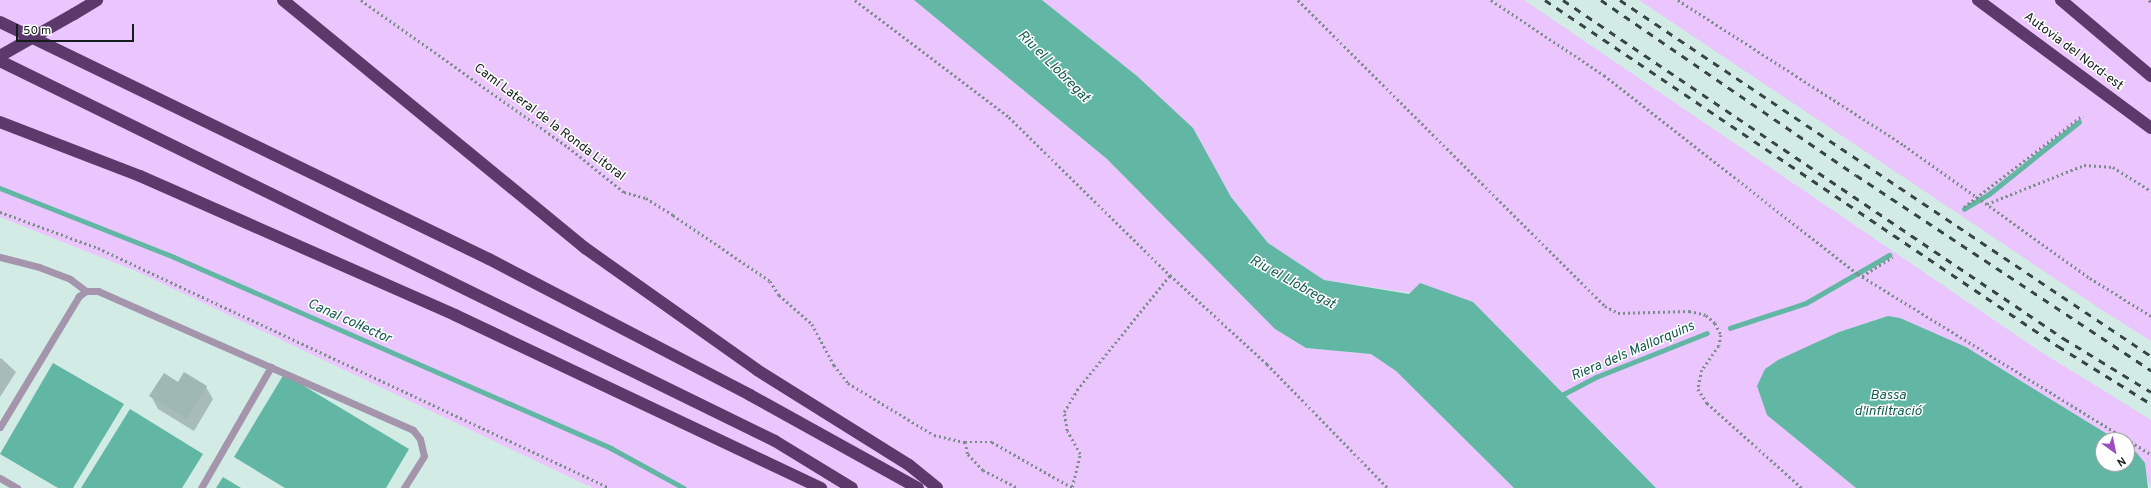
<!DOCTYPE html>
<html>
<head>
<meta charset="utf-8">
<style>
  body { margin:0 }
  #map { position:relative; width:2151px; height:488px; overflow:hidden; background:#d2ebe5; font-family:Overpass,sans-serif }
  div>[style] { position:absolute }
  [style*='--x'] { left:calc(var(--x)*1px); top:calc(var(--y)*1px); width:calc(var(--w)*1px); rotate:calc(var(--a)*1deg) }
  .green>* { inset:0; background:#eac5fe }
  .water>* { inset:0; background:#61b7a4 }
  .shadow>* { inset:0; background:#0003 }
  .stream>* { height:4.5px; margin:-2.25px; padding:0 2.25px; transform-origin:2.25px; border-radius:2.25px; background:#61b7a4 }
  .building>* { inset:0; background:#9fb8b1 }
  .path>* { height:2.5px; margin-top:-1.25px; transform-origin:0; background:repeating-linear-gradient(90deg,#7b8d89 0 2px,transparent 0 5px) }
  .lane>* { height:7px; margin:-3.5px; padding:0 3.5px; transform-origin:3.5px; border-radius:3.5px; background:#a495ad }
  .highway>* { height:12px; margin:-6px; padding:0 6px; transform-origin:6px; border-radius:6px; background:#5b3a6b }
  .rail>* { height:3px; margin-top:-1.5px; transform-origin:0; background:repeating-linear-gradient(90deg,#384442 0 7px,transparent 0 14px) }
  .highway-bridge>* { height:12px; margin:-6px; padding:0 6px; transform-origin:6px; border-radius:6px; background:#5b3a6b }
  span { translate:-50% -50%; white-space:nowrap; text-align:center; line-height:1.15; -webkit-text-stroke:3px #fff; paint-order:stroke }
  .street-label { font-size:13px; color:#141d1b }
  .water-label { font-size:14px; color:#155b4e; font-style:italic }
  .north { position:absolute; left:2095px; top:432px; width:40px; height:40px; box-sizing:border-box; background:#fff; border:1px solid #a1a5a4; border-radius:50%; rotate:147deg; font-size:11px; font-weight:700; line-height:16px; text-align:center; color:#141d1b }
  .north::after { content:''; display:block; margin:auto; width:14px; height:18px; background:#9b4ebf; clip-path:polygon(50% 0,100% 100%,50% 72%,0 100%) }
  .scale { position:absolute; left:16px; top:24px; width:118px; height:18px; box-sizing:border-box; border:2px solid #141d1b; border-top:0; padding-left:5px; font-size:12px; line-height:14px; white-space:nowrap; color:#141d1b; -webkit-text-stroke:3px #fff; paint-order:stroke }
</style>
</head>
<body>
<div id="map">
  <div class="green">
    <div style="clip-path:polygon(0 0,914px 0,1107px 159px,1275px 329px,1306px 348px,1371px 354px,1396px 371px,1514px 488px,593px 488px,136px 271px,0 217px)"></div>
    <div style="clip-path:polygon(1042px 0,1524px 0,2038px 350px,2151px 420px,2151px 488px,2136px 452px,2127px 446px,2127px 440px,2117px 440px,1966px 347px,1888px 316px,1839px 332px,1765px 369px,1767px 415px,1856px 488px,1656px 488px,1473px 302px,1324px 280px,1268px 243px,1231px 197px,1193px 128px,1137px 76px)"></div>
    <div style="clip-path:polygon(1639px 0,2151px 0,2151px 341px,2099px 308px)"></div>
  </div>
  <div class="water">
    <div style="clip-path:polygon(914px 0,1042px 0,1137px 76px,1193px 128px,1231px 197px,1268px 243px,1324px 280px,1409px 294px,1420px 283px,1473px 302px,1656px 488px,1514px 488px,1396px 371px,1371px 354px,1306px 348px,1275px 329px,1107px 159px)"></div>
    <div style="clip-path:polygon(1888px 316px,1900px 318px,1966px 347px,2117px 440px,2103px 440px,2103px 464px,2127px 464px,2127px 446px,2136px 452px,2145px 463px,2148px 488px,1856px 488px,1767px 415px,1757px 386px,1765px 369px,1778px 360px,1839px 332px)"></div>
    <div style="clip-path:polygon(53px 363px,124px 404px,73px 488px,58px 488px,0 454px)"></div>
    <div style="clip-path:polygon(284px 374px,409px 449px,386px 488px,285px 488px,234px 457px)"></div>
    <div style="clip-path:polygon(130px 409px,203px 454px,182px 488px,81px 488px)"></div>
    <div style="clip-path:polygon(223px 477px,241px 488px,216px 488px)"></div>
  </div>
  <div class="shadow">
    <div style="clip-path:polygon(1px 358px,16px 372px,0 397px,0 359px)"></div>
    <div style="clip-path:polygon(178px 383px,206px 387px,213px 399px,194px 431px,158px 409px,151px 396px)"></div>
  </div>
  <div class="stream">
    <div style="--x:0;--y:188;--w:187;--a:21.6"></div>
    <div style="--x:174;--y:257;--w:477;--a:23.6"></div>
    <div style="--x:611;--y:448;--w:83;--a:28.7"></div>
    <div style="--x:1964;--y:209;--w:29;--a:-31"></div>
    <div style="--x:1989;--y:194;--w:115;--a:-38.7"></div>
    <div style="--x:1730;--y:328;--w:80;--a:-18.2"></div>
    <div style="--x:1806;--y:303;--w:96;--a:-30"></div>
    <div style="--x:1558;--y:397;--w:43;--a:-27.8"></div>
    <div style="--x:1596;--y:377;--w:119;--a:-21.6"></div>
  </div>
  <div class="building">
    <div style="clip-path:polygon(184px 372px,207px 386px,187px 419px,149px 396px,164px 373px,178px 382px)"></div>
  </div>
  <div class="path">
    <div style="--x:361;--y:0;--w:254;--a:35.4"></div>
    <div style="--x:568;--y:147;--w:72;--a:38.8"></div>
    <div style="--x:624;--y:192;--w:23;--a:15"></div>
    <div style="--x:646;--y:198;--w:32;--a:32"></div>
    <div style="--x:673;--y:215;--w:117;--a:34.2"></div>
    <div style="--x:770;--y:281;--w:17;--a:57"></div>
    <div style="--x:779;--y:295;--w:44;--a:41.3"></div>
    <div style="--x:812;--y:324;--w:47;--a:61.8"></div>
    <div style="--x:834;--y:365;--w:23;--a:52"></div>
    <div style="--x:848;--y:383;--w:100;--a:31.2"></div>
    <div style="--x:934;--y:435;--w:32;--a:13"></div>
    <div style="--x:965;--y:442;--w:27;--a:0"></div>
    <div style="--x:992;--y:442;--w:93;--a:29.6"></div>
    <div style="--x:855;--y:0;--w:193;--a:37.2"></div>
    <div style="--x:1009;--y:117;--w:226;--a:44.5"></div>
    <div style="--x:1170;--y:275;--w:132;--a:42.5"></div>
    <div style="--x:1267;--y:364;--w:173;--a:45.7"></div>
    <div style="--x:1298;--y:0;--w:433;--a:44.9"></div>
    <div style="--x:1605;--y:306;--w:15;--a:28"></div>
    <div style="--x:1618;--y:313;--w:71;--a:-1.6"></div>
    <div style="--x:1689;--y:311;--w:17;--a:13"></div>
    <div style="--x:1706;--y:315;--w:12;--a:42"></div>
    <div style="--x:1715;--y:323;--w:13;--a:63"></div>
    <div style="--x:1721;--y:335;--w:11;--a:100"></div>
    <div style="--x:1719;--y:346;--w:29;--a:125"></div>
    <div style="--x:1702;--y:370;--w:19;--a:102"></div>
    <div style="--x:1698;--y:389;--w:17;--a:57"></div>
    <div style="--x:1707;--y:403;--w:127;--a:41.8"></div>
    <div style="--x:1491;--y:0;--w:136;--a:33.6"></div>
    <div style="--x:1604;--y:75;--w:323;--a:38.1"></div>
    <div style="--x:1858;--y:274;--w:344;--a:31.6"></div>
    <div style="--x:1678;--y:0;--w:269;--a:32.7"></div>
    <div style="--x:1904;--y:145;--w:229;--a:35.6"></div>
    <div style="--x:2090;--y:278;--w:72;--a:31.9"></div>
    <div style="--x:2149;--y:0;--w:3;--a:45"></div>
    <div style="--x:1987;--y:204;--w:105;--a:-21.9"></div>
    <div style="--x:2084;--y:165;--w:29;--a:4"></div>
    <div style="--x:2113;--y:167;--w:45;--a:32.3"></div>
    <div style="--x:1964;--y:207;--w:150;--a:-37.7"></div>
    <div style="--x:0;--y:212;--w:104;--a:20.2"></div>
    <div style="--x:98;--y:248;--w:565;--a:25.11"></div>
    <div style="--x:1862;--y:276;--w:36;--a:-32"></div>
    <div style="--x:965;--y:442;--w:12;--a:76"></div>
    <div style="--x:968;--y:454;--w:22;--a:47"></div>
    <div style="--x:983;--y:470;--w:39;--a:27"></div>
    <div style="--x:1072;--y:487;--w:34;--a:-76"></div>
    <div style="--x:1080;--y:454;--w:26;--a:-119"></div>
    <div style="--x:1067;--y:431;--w:19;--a:-99"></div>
    <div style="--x:1064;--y:412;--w:26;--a:-59"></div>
    <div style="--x:1077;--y:390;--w:148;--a:-51"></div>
  </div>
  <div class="lane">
    <div style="--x:0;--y:257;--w:40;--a:14.4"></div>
    <div style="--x:39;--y:267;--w:33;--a:21"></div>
    <div style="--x:70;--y:279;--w:20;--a:37"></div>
    <div style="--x:86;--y:291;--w:9;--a:144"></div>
    <div style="--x:79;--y:296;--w:153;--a:121.1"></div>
    <div style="--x:86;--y:291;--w:12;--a:0"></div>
    <div style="--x:98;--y:291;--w:344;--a:23.8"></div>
    <div style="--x:413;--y:430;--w:11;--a:52"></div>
    <div style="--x:420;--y:439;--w:17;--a:77"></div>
    <div style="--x:424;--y:456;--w:38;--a:122"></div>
    <div style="--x:0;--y:478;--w:20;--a:30"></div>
    <div style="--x:201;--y:488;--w:140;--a:-60"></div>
  </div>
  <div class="highway">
    <div style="--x:283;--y:0;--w:391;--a:39.4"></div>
    <div style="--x:585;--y:248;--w:211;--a:35.3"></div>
    <div style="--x:757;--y:370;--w:179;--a:32"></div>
    <div style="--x:909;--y:465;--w:36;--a:39"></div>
    <div style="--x:1978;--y:0;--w:215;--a:36.5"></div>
    <div style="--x:2061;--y:0;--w:118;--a:40.2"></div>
    <div style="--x:74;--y:14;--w:27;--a:-31"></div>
    <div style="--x:0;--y:22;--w:543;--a:25.86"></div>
    <div style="--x:489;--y:259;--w:294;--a:27.5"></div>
    <div style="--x:750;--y:395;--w:192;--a:29"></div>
    <div style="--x:0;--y:61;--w:863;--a:26.12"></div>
    <div style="--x:775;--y:441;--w:90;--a:31.4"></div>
    <div style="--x:0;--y:122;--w:150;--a:21.1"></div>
    <div style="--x:140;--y:176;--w:344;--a:23.8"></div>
    <div style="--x:455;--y:315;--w:405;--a:25.3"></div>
  </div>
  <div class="rail">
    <div style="--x:1545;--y:0;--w:619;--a:34"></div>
    <div style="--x:2058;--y:346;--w:110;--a:31.9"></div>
    <div style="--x:1563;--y:0;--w:604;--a:34.06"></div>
    <div style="--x:2063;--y:338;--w:103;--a:31.5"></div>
    <div style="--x:1601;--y:0;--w:309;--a:34.5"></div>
    <div style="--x:1856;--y:175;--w:354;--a:33.5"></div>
    <div style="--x:1620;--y:0;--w:639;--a:33.84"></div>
  </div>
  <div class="highway-bridge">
    <div style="--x:0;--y:56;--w:85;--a:-29.6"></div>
  </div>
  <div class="street-label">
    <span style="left:2073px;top:52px;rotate:37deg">Autovia del Nord-est</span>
    <span style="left:549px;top:123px;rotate:37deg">Camí Lateral de la Ronda Litoral</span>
  </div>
  <div class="water-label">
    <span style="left:1053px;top:67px;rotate:45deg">Riu el Llobregat</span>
    <span style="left:1292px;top:283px;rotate:29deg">Riu el Llobregat</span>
    <span style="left:349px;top:322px;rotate:24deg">Canal col·lector</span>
    <span style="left:1633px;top:352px;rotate:-23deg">Riera dels Mallorquins</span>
    <span style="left:1888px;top:404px">Bassa<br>d'infiltració</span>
  </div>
  <div class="north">N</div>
  <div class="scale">50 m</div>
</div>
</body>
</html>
